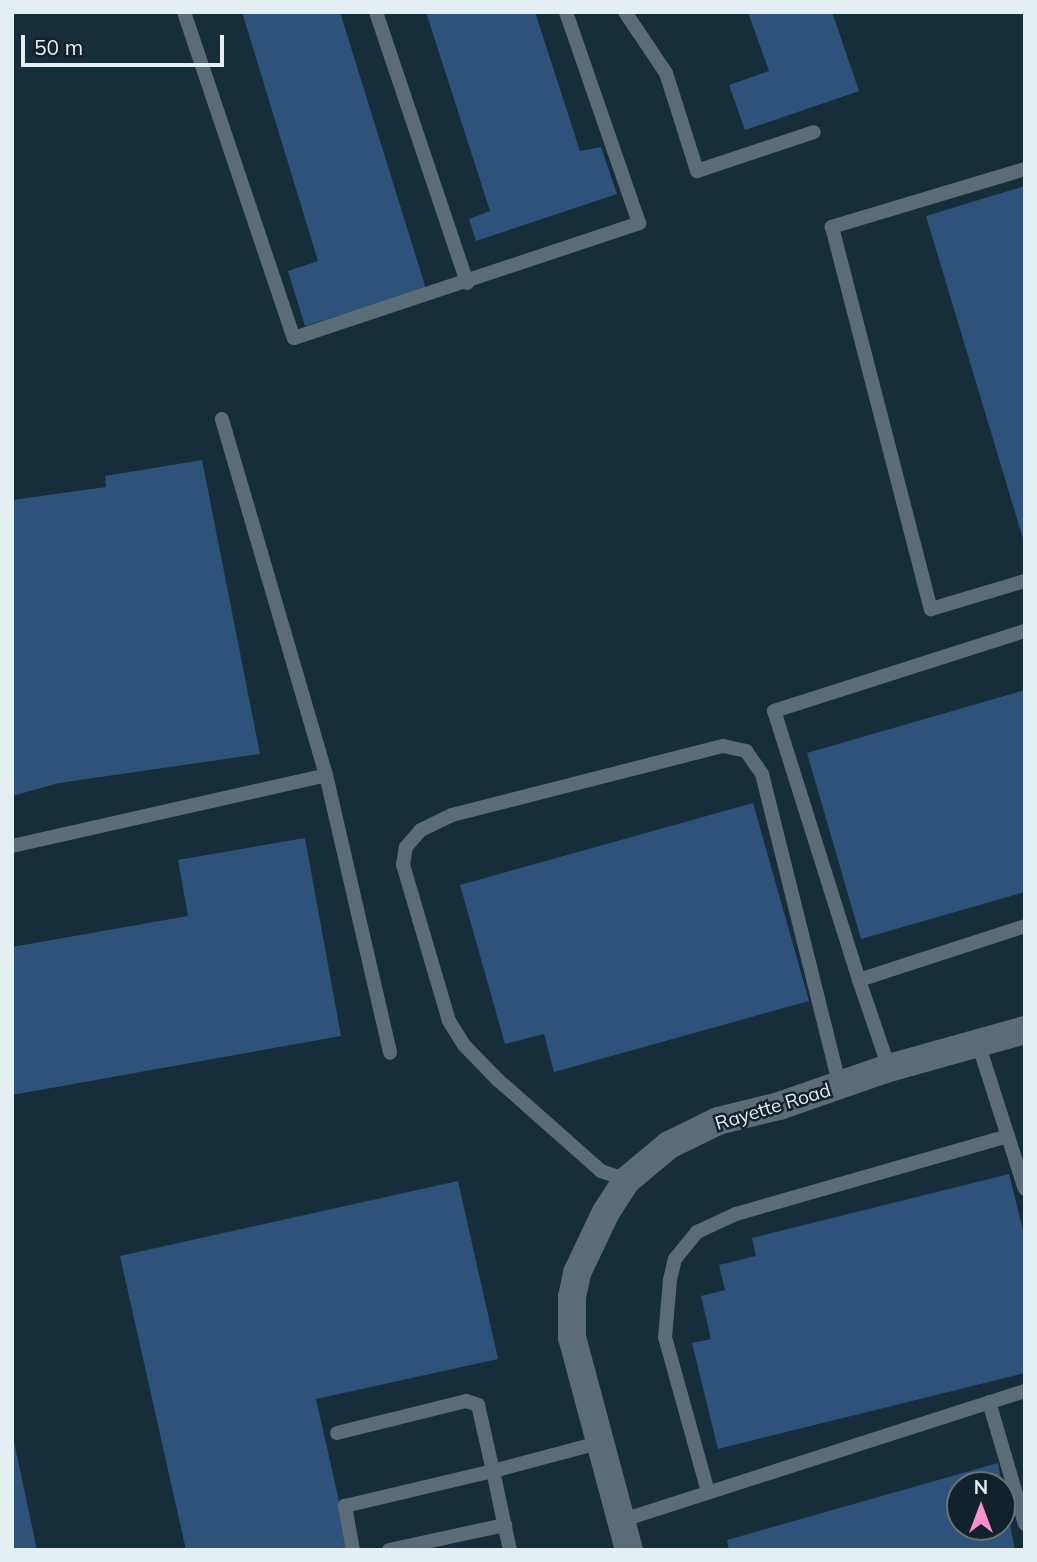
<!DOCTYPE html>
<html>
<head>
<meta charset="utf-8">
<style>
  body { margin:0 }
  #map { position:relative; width:1037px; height:1562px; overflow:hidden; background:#12222a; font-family:Mulish,sans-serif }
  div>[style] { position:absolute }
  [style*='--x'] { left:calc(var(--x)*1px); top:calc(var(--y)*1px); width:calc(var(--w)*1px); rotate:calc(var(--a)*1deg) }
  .built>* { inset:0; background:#162e39 }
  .building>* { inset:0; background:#2e5279 }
  .lane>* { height:14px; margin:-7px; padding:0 7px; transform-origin:7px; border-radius:7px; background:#5a6c75 }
  .street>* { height:28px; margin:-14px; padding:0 14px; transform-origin:14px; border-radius:14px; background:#5a6c75 }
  span { translate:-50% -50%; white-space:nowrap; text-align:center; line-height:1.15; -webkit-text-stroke:5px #12222a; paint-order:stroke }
  .street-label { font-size:19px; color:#e4eef3 }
  .frame { position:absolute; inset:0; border:14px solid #e4eef3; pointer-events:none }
  .north { position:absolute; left:946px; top:1471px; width:70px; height:70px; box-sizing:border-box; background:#12222a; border:2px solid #66747a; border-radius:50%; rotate:0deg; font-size:19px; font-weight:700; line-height:28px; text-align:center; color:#e4eef3 }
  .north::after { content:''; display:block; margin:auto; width:24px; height:32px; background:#f790cd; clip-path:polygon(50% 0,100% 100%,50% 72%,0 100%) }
  .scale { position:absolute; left:21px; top:35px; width:203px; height:32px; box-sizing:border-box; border:4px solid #e4eef3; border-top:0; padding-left:9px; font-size:21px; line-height:24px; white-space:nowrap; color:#e4eef3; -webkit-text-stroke:5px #12222a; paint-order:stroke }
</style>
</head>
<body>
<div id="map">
  <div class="built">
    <div style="clip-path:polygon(evenodd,12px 12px,1025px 12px,1025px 1550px,12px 1550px,12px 12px,960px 1485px,1002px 1485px,1002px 1527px,960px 1527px,960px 1485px)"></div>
  </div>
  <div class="building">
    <div style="clip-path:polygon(242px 12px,340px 12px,426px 289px,305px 326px,288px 271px,318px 261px)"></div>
    <div style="clip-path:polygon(426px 12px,535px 12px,580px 151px,601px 147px,617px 194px,476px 241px,469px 219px,490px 211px)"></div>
    <div style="clip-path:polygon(748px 12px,832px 12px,859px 91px,745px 130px,729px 85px,769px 71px)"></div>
    <div style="clip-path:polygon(1025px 186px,1025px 542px,1024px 542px,926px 216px)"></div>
    <div style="clip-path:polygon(202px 460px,260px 754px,59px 783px,12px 796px,12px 500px,106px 487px,105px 476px)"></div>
    <div style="clip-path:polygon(1025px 690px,1025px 892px,861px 939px,807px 753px)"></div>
    <div style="clip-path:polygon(753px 803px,809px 1001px,554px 1072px,544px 1034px,505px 1044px,460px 885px)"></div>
    <div style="clip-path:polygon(305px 838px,341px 1036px,12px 1095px,12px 947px,188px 916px,178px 860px)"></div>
    <div style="clip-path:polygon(1009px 1174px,1025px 1238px,1025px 1373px,718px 1449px,692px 1343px,711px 1339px,701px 1296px,725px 1290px,719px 1265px,756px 1256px,752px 1238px)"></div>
    <div style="clip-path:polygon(458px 1181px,498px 1359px,316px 1399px,350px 1550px,186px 1550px,120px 1256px)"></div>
    <div style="clip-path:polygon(13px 1437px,37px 1550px,12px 1550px)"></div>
    <div style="clip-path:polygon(998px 1463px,1002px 1485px,960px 1485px,960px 1527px,1002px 1527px,1003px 1490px,1015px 1550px,729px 1550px,727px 1540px)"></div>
  </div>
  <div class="lane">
    <div style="--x:184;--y:12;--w:344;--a:71.4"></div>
    <div style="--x:294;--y:338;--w:364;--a:-18.4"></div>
    <div style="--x:639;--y:223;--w:223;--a:-109.1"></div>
    <div style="--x:376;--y:12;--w:286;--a:71.4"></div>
    <div style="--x:625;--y:12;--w:73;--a:56.1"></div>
    <div style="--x:666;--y:73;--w:103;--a:72.4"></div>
    <div style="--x:697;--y:171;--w:123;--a:-18.4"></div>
    <div style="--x:1025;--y:169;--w:202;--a:163.3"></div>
    <div style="--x:832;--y:227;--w:395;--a:75.5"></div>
    <div style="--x:931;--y:609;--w:98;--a:-16.6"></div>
    <div style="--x:326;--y:775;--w:285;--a:77"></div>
    <div style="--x:12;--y:846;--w:322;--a:-12.7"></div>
    <div style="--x:326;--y:775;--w:371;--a:-106.3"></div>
    <div style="--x:859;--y:980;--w:282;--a:-107.5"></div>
    <div style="--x:774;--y:711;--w:263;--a:-17.7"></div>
    <div style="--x:978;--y:1043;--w:153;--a:72.2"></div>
    <div style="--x:889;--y:1068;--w:93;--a:-108.8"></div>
    <div style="--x:859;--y:980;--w:175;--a:-18"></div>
    <div style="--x:627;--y:1180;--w:28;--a:-161"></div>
    <div style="--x:601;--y:1171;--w:137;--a:-138.5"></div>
    <div style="--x:498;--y:1080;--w:49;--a:-134.2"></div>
    <div style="--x:464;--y:1045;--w:28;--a:-122"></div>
    <div style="--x:449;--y:1021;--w:163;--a:-106.4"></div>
    <div style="--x:403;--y:865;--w:18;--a:-81"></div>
    <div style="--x:406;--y:847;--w:23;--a:-49"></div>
    <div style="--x:421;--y:830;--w:34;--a:-26"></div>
    <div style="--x:452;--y:815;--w:280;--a:-14.3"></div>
    <div style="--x:723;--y:746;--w:24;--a:12"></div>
    <div style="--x:746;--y:751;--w:28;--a:55"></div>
    <div style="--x:762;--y:774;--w:323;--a:76"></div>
    <div style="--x:989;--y:1402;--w:127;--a:73.6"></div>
    <div style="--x:337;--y:1433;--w:133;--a:-13.9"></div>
    <div style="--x:466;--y:1401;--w:13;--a:18"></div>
    <div style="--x:478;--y:1405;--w:68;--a:77.2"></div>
    <div style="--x:493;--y:1471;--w:109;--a:-14.9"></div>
    <div style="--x:708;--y:1492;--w:161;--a:-105.5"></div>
    <div style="--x:665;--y:1337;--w:57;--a:-85"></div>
    <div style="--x:670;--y:1280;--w:22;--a:-77"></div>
    <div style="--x:675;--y:1259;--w:35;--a:-51"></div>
    <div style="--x:697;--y:1232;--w:43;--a:-24.8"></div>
    <div style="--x:736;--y:1214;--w:283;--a:-16"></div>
    <div style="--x:620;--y:1521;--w:425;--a:-17.8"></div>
    <div style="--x:353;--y:1550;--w:45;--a:-100.3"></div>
    <div style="--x:345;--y:1506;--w:152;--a:-13.3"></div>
    <div style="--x:493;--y:1471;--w:81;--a:77.9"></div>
    <div style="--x:389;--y:1550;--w:119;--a:-12.2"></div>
  </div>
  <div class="street">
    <div style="--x:629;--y:1550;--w:220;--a:-105"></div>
    <div style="--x:572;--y:1338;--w:41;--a:-90"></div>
    <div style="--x:572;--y:1297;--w:25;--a:-78"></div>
    <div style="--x:577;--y:1273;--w:68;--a:-64.6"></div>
    <div style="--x:606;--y:1212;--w:38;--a:-57"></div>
    <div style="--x:627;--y:1180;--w:55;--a:-39.8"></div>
    <div style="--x:669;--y:1145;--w:55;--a:-26.1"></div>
    <div style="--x:718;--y:1121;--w:63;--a:-13.8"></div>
    <div style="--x:779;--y:1106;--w:116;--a:-19.1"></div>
    <div style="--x:889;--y:1068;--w:141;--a:-15.6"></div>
  </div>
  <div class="street-label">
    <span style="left:773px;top:1107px;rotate:-17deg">Rayette Road</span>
  </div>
  <div class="frame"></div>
  <div class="north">N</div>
  <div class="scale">50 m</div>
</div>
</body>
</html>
